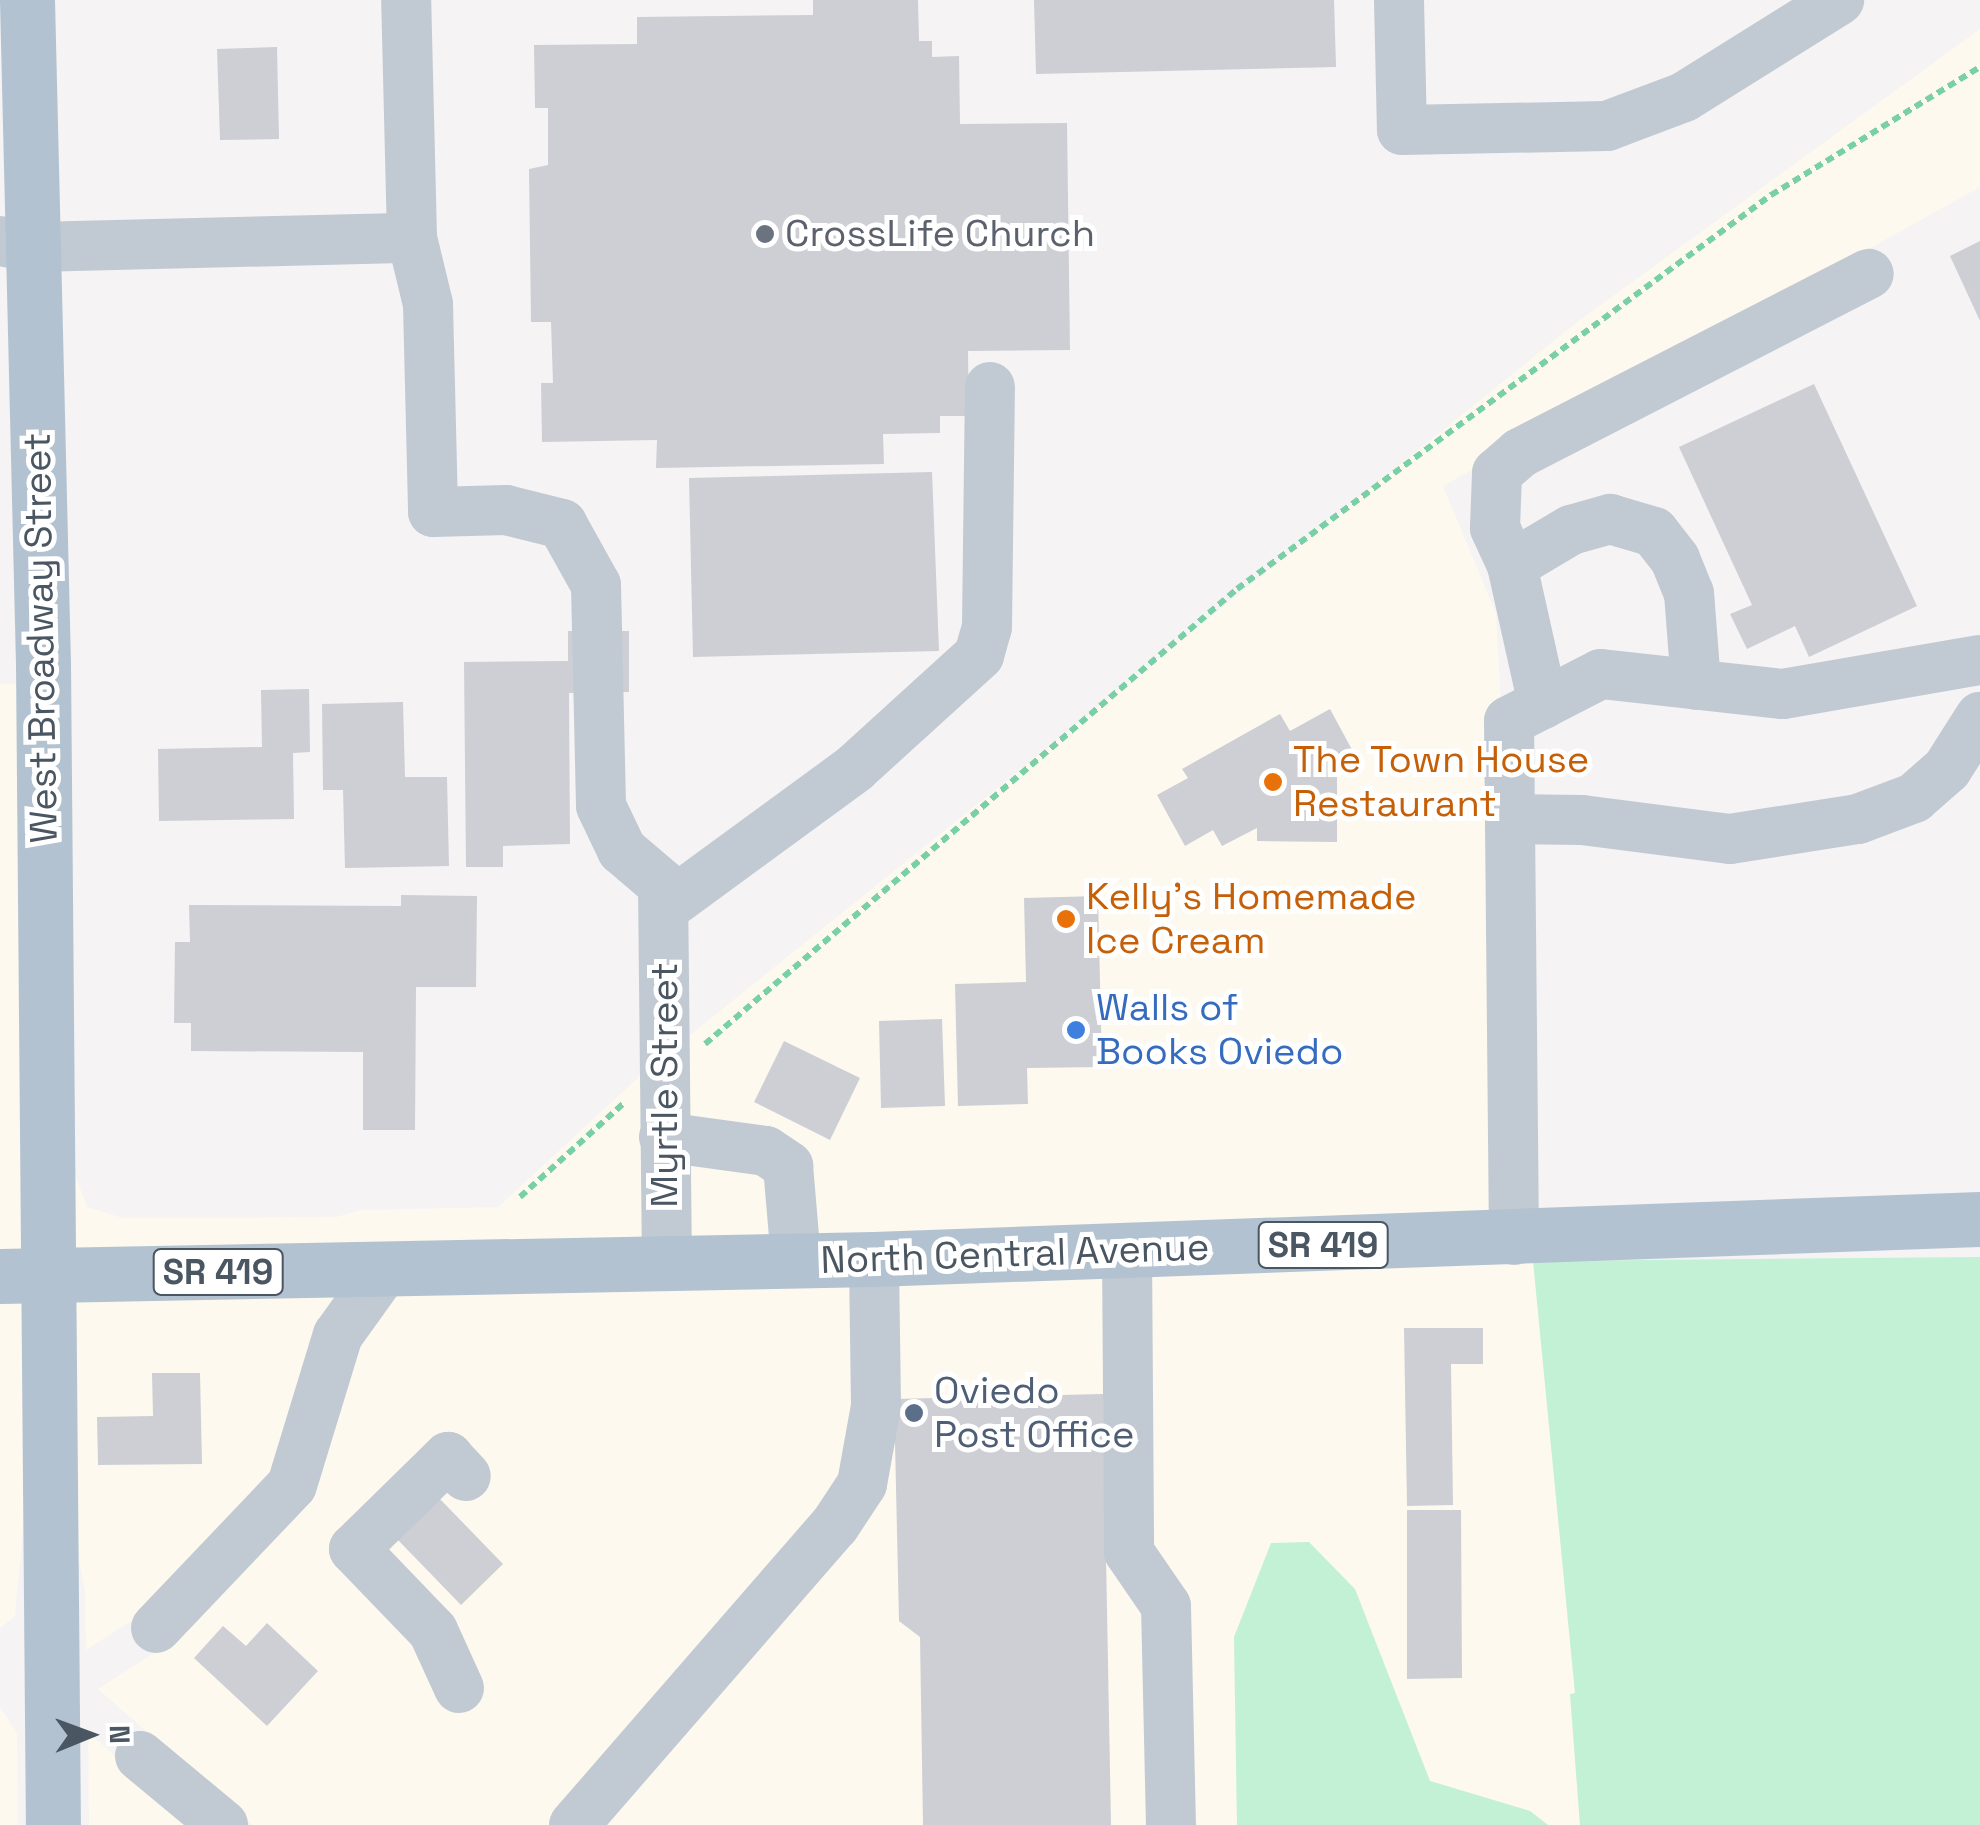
<!DOCTYPE html>
<html>
<head>
<meta charset="utf-8">
<style>
  body { margin:0 }
  #map { position:relative; width:1980px; height:1825px; overflow:hidden; background:#f5f3f3; font-family:"Space Grotesk",sans-serif }
  div>[style] { position:absolute }
  [style*='--x'] { left:calc(var(--x)*1px); top:calc(var(--y)*1px); width:calc(var(--w)*1px); rotate:calc(var(--a)*1deg) }
  .commercial>* { inset:0; background:#fdf9ef }
  .green>* { inset:0; background:#c3f1d5 }
  .building>* { inset:0; background:#cdcfd5 }
  .path>* { height:6px; margin-top:-3px; transform-origin:0; background:repeating-linear-gradient(90deg,#7ad0a6 0 8px,transparent 0 13px) }
  .minor>* { height:50px; margin:-25px; padding:0 25px; transform-origin:25px; border-radius:25px; background:#c1cad2 }
  .major>* { height:55px; margin:-27.5px; padding:0 27.5px; transform-origin:27.5px; border-radius:27.5px; background:#b3c2d1 }
  .dots>* { width:28px; height:28px; translate:-50% -50%; box-sizing:border-box; border:5px solid #fff; border-radius:50% }
  span { translate:-50% -50%; white-space:nowrap; text-align:center; line-height:1.15; -webkit-text-stroke:10px #fff; paint-order:stroke }
  .shield-label span { padding:2px 8px; background:#fff; border:2px solid; border-radius:8px; -webkit-text-stroke-width:0 }
  .shield-label { font-size:35px; color:#4a5661; font-weight:700 }
  .worship-label { font-size:38px; color:#5b616d }
  .left { translate:0 -50%; text-align:left }
  .street-label { font-size:38px; color:#4a5661 }
  .food-label { font-size:38px; color:#c56008 }
  .shop-label { font-size:38px; color:#366cbe }
  .service-label { font-size:38px; color:#4e5e75 }
  .north { position:absolute; left:40px; top:1685px; width:100px; height:100px; -webkit-text-stroke:8px #fff; paint-order:stroke; rotate:89deg; font-size:28px; font-weight:700; line-height:40px; text-align:center; color:#4a5661 }
  .north::after { content:''; display:block; margin:auto; width:35px; height:45px; background:#4a5661; clip-path:polygon(50% 0,100% 100%,50% 72%,0 100%) }
</style>
</head>
<body>
<div id="map">
  <div class="commercial">
    <div style="clip-path:polygon(1980px 29px,1980px 187px,1443px 486px,1496px 613px,1501px 704px,1493px 1222px,688px 1243px,685px 1039px,1576px 323px)"></div>
    <div style="clip-path:polygon(0 684px,22px 684px,27px 1257px,0 1257px)"></div>
    <div style="clip-path:polygon(641px 1075px,645px 1243px,70px 1256px,73px 1169px,87px 1207px,123px 1218px,336px 1217px,361px 1210px,498px 1207px)"></div>
    <div style="clip-path:polygon(1533px 1259px,1575px 1694px,1570px 1695px,1580px 1825px,1548px 1825px,1530px 1811px,1430px 1781px,1409px 1730px,1234px 1636px,1237px 1825px,253px 1825px,98px 1689px,171px 1642px,398px 1287px)"></div>
    <div style="clip-path:polygon(347px 1288px,273px 1476px,142px 1614px,86px 1650px,85px 1590px,68px 1506px,70px 1294px)"></div>
    <div style="clip-path:polygon(28px 1294px,25px 1508px,15px 1616px,0 1628px,0 1295px)"></div>
    <div style="clip-path:polygon(0 1707px,17px 1733px,18px 1825px,0 1825px)"></div>
    <div style="clip-path:polygon(88px 1732px,193px 1825px,89px 1825px)"></div>
  </div>
  <div class="green">
    <div style="clip-path:polygon(1980px 1257px,1980px 1825px,1580px 1825px,1570px 1694px,1575px 1693px,1533px 1261px)"></div>
    <div style="clip-path:polygon(1309px 1542px,1355px 1589px,1430px 1781px,1530px 1811px,1548px 1825px,1237px 1825px,1234px 1637px,1271px 1543px)"></div>
  </div>
  <div class="building">
    <div style="clip-path:polygon(813px 0,918px 0,919px 41px,932px 41px,932px 57px,959px 56px,960px 124px,1067px 123px,1070px 350px,968px 351px,969px 416px,940px 416px,940px 433px,883px 434px,884px 464px,656px 468px,657px 440px,542px 442px,541px 383px,553px 383px,551px 322px,531px 322px,529px 169px,548px 165px,548px 108px,535px 108px,534px 45px,637px 44px,637px 17px,813px 15px)"></div>
    <div style="clip-path:polygon(1034px 0,1334px 0,1336px 67px,1036px 74px)"></div>
    <div style="clip-path:polygon(277px 47px,279px 139px,220px 140px,217px 49px)"></div>
    <div style="clip-path:polygon(1980px 241px,1980px 321px,1950px 256px)"></div>
    <div style="clip-path:polygon(1814px 384px,1917px 606px,1809px 657px,1795px 626px,1747px 649px,1730px 614px,1752px 605px,1679px 447px)"></div>
    <div style="clip-path:polygon(932px 472px,939px 651px,693px 657px,689px 478px)"></div>
    <div style="clip-path:polygon(568px 631px,629px 631px,629px 692px,569px 693px,570px 844px,503px 846px,503px 867px,466px 867px,464px 662px,568px 661px)"></div>
    <div style="clip-path:polygon(309px 689px,310px 752px,293px 753px,294px 819px,159px 821px,158px 749px,262px 747px,261px 690px)"></div>
    <div style="clip-path:polygon(403px 702px,405px 777px,447px 777px,449px 866px,345px 868px,343px 790px,323px 790px,322px 704px)"></div>
    <div style="clip-path:polygon(1330px 709px,1356px 757px,1337px 768px,1337px 842px,1257px 841px,1257px 828px,1222px 846px,1213px 830px,1185px 846px,1157px 795px,1188px 778px,1182px 769px,1280px 714px,1290px 731px)"></div>
    <div style="clip-path:polygon(401px 895px,477px 896px,476px 987px,416px 987px,415px 1130px,363px 1130px,363px 1052px,191px 1051px,191px 1023px,174px 1023px,175px 942px,190px 942px,189px 905px,401px 906px)"></div>
    <div style="clip-path:polygon(1098px 896px,1102px 1067px,1027px 1068px,1028px 1104px,958px 1106px,955px 984px,1026px 982px,1024px 898px)"></div>
    <div style="clip-path:polygon(942px 1019px,945px 1106px,881px 1108px,879px 1021px)"></div>
    <div style="clip-path:polygon(784px 1041px,860px 1078px,830px 1140px,754px 1102px)"></div>
    <div style="clip-path:polygon(1404px 1328px,1483px 1328px,1483px 1364px,1451px 1364px,1453px 1505px,1407px 1506px)"></div>
    <div style="clip-path:polygon(152px 1373px,200px 1373px,202px 1464px,98px 1465px,97px 1417px,153px 1416px)"></div>
    <div style="clip-path:polygon(1103px 1394px,1111px 1825px,923px 1825px,920px 1637px,899px 1621px,894px 1399px)"></div>
    <div style="clip-path:polygon(439px 1498px,503px 1564px,461px 1605px,397px 1539px)"></div>
    <div style="clip-path:polygon(1407px 1510px,1461px 1510px,1462px 1678px,1407px 1679px)"></div>
    <div style="clip-path:polygon(267px 1623px,318px 1671px,267px 1726px,194px 1658px,223px 1626px,246px 1646px)"></div>
  </div>
  <div class="path">
    <div style="--x:705;--y:1044;--w:700;--a:-40.54"></div>
    <div style="--x:1237;--y:589;--w:664;--a:-36.42"></div>
    <div style="--x:1771;--y:195;--w:245;--a:-31.5"></div>
    <div style="--x:520;--y:1197;--w:139;--a:-42.1"></div>
  </div>
  <div class="minor">
    <div style="--x:1399;--y:0;--w:130;--a:88.7"></div>
    <div style="--x:1402;--y:130;--w:205;--a:-1.1"></div>
    <div style="--x:1607;--y:126;--w:82;--a:-20.6"></div>
    <div style="--x:1684;--y:97;--w:183;--a:-32"></div>
    <div style="--x:412;--y:238;--w:68;--a:76.4"></div>
    <div style="--x:428;--y:304;--w:208;--a:88.6"></div>
    <div style="--x:433;--y:512;--w:73;--a:-1.6"></div>
    <div style="--x:506;--y:510;--w:58;--a:14"></div>
    <div style="--x:562;--y:524;--w:70;--a:60.9"></div>
    <div style="--x:596;--y:585;--w:221;--a:88.7"></div>
    <div style="--x:601;--y:806;--w:49;--a:64.5"></div>
    <div style="--x:622;--y:850;--w:54;--a:40.5"></div>
    <div style="--x:663;--y:885;--w:377;--a:89.4"></div>
    <div style="--x:0;--y:241;--w:35;--a:10"></div>
    <div style="--x:34;--y:247;--w:378;--a:-1.4"></div>
    <div style="--x:412;--y:238;--w:238;--a:-91.4"></div>
    <div style="--x:1512;--y:565;--w:69;--a:-30.7"></div>
    <div style="--x:1571;--y:530;--w:41;--a:-15.8"></div>
    <div style="--x:1610;--y:519;--w:46;--a:16.5"></div>
    <div style="--x:1654;--y:532;--w:34;--a:52"></div>
    <div style="--x:1675;--y:559;--w:37;--a:68"></div>
    <div style="--x:1689;--y:593;--w:92;--a:85.6"></div>
    <div style="--x:1543;--y:704;--w:142;--a:-102.6"></div>
    <div style="--x:1512;--y:565;--w:41;--a:-114.7"></div>
    <div style="--x:1495;--y:528;--w:55;--a:-87.9"></div>
    <div style="--x:1497;--y:473;--w:30;--a:-41"></div>
    <div style="--x:1520;--y:453;--w:392;--a:-27.2"></div>
    <div style="--x:1511;--y:819;--w:71;--a:0.8"></div>
    <div style="--x:1582;--y:820;--w:149;--a:7.3"></div>
    <div style="--x:1730;--y:839;--w:130;--a:-8.9"></div>
    <div style="--x:1858;--y:819;--w:60;--a:-20.6"></div>
    <div style="--x:1914;--y:798;--w:44;--a:-41.3"></div>
    <div style="--x:1947;--y:769;--w:62;--a:-57.6"></div>
    <div style="--x:664;--y:908;--w:237;--a:-36.2"></div>
    <div style="--x:855;--y:768;--w:168;--a:-42.3"></div>
    <div style="--x:979;--y:655;--w:29;--a:-74"></div>
    <div style="--x:987;--y:627;--w:240;--a:-89.3"></div>
    <div style="--x:664;--y:1137;--w:103;--a:7.8"></div>
    <div style="--x:766;--y:1151;--w:27;--a:34"></div>
    <div style="--x:788;--y:1166;--w:94;--a:85.1"></div>
    <div style="--x:1514;--y:1240;--w:519;--a:-90.55"></div>
    <div style="--x:1509;--y:721;--w:103;--a:-27.1"></div>
    <div style="--x:1601;--y:674;--w:183;--a:6.3"></div>
    <div style="--x:1783;--y:694;--w:200;--a:-9.8"></div>
    <div style="--x:1127;--y:1250;--w:302;--a:89.6"></div>
    <div style="--x:1129;--y:1552;--w:65;--a:55.6"></div>
    <div style="--x:1166;--y:1606;--w:219;--a:88.7"></div>
    <div style="--x:156;--y:1628;--w:197;--a:-46.4"></div>
    <div style="--x:292;--y:1485;--w:157;--a:-73"></div>
    <div style="--x:338;--y:1335;--w:82;--a:-54.4"></div>
    <div style="--x:459;--y:1688;--w:63;--a:-114.5"></div>
    <div style="--x:433;--y:1631;--w:114;--a:-133.9"></div>
    <div style="--x:354;--y:1549;--w:132;--a:-44.4"></div>
    <div style="--x:448;--y:1457;--w:26;--a:47"></div>
    <div style="--x:140;--y:1756;--w:108;--a:39.7"></div>
    <div style="--x:574;--y:1825;--w:398;--a:-49"></div>
    <div style="--x:835;--y:1525;--w:49;--a:-56.6"></div>
    <div style="--x:862;--y:1484;--w:79;--a:-79.8"></div>
    <div style="--x:876;--y:1406;--w:147;--a:-90.8"></div>
  </div>
  <div class="major">
    <div style="--x:27;--y:0;--w:664;--a:88.62"></div>
    <div style="--x:43;--y:664;--w:1161;--a:89.51"></div>
    <div style="--x:0;--y:1276;--w:874;--a:-1.11"></div>
    <div style="--x:874;--y:1259;--w:1107;--a:-2.07"></div>
  </div>
  <div class="dots">
    <div style="left:765px;top:234px;background:#6b7280"></div>
    <div style="left:1273px;top:782px;background:#e8710a"></div>
    <div style="left:1066px;top:919px;background:#e8710a"></div>
    <div style="left:1076px;top:1030px;background:#3f7fe0"></div>
    <div style="left:914px;top:1413px;background:#5c6f8a"></div>
  </div>
  <div class="shield-label">
    <span style="left:1323px;top:1245px">SR 419</span>
    <span style="left:218px;top:1272px">SR 419</span>
  </div>
  <div class="worship-label">
    <span class="left" style="left:785px;top:234px">CrossLife Church</span>
  </div>
  <div class="street-label">
    <span style="left:41px;top:638px;rotate:-91deg">West Broadway Street</span>
    <span style="left:665px;top:1085px;rotate:-90deg">Myrtle Street</span>
    <span style="left:1015px;top:1254px;rotate:-2deg">North Central Avenue</span>
  </div>
  <div class="food-label">
    <span class="left" style="left:1293px;top:782px">The Town House<br>Restaurant</span>
    <span class="left" style="left:1086px;top:919px">Kelly's Homemade<br>Ice Cream</span>
  </div>
  <div class="shop-label">
    <span class="left" style="left:1096px;top:1030px">Walls of<br>Books Oviedo</span>
  </div>
  <div class="service-label">
    <span class="left" style="left:934px;top:1413px">Oviedo<br>Post Office</span>
  </div>
  <div class="north">N</div>
</div>
</body>
</html>
